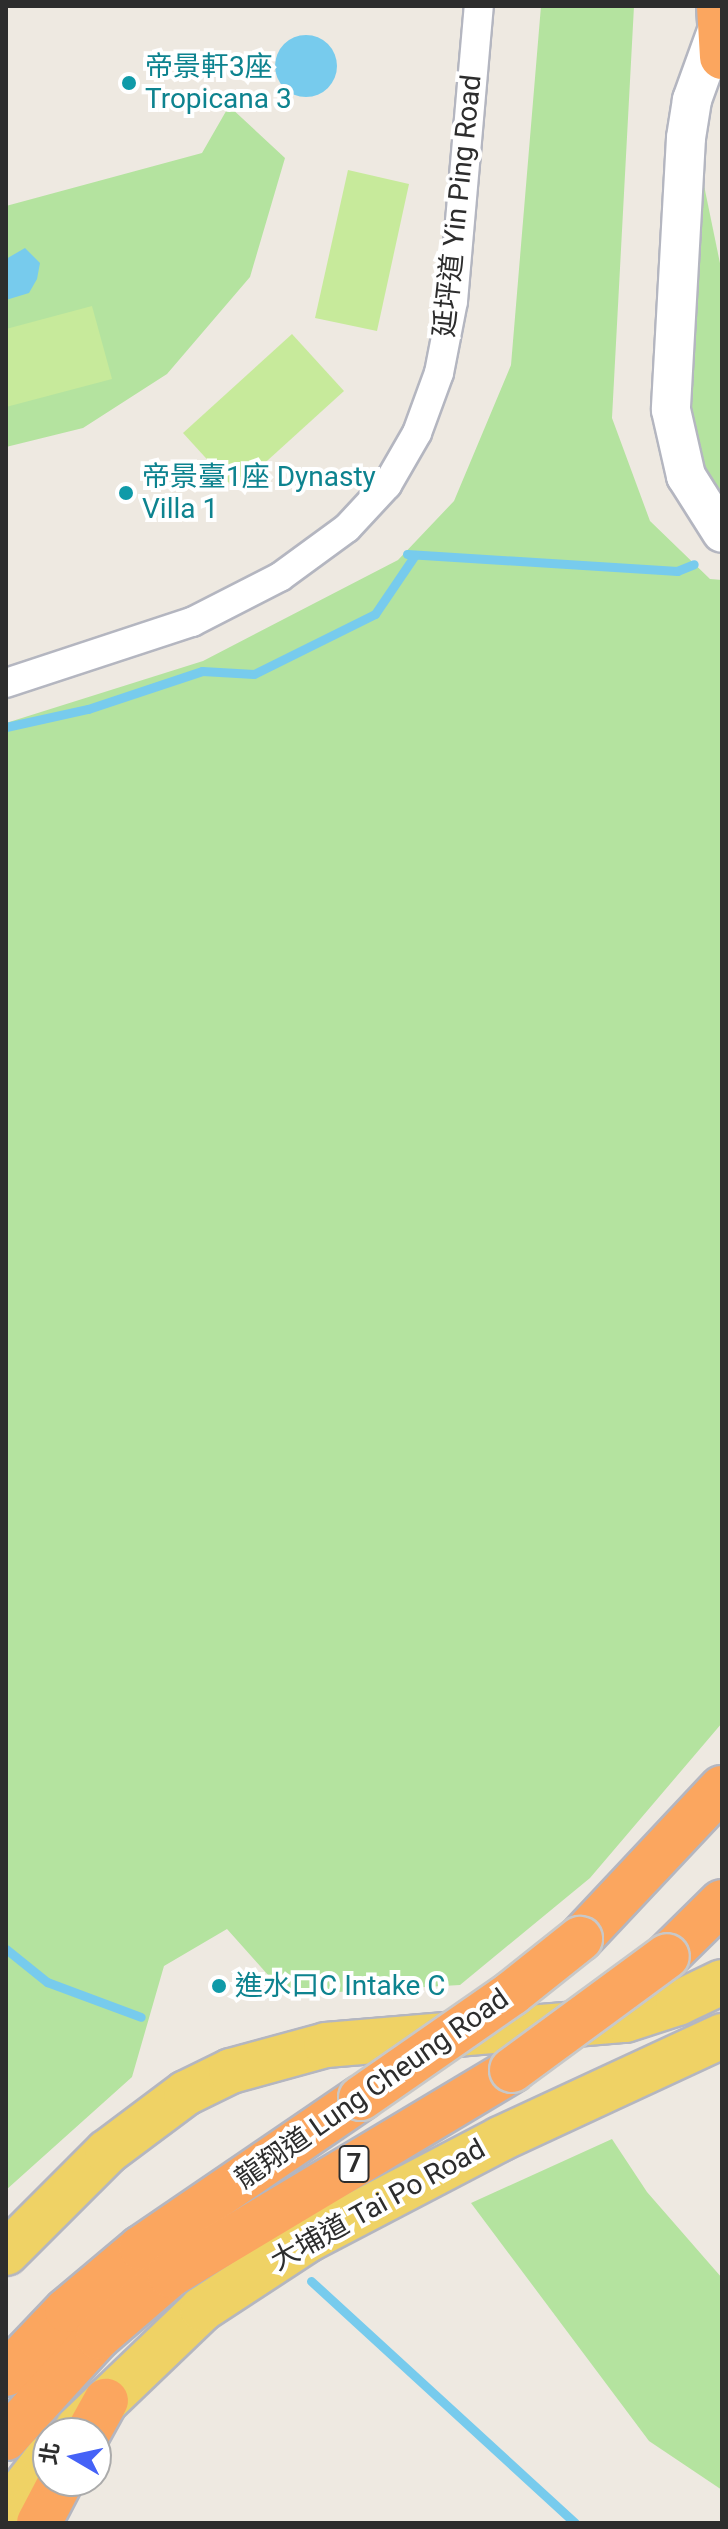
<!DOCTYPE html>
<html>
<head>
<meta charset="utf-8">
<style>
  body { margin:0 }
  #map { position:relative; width:728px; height:2529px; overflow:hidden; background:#eee9e1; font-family:Roboto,"Noto Sans TC",sans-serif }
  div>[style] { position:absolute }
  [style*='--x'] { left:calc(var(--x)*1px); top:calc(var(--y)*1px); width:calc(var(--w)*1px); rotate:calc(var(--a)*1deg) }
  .green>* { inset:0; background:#b4e39f }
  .pitch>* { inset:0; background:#c7ea9b }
  .water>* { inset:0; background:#77cbed }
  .round { border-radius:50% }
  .stream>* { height:9px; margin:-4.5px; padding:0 4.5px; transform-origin:4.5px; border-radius:4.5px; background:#77cbed }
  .roads { filter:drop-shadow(2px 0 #b4b6c0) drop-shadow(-2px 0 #b4b6c0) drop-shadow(0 2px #b4b6c0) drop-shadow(0 -2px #b4b6c0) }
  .street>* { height:28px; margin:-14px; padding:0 14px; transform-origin:14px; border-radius:14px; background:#fff }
  .secondary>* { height:38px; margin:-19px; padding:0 19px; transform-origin:19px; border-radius:19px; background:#fff }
  .primary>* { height:44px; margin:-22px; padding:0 22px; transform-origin:22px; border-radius:22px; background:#efd265 }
  .highway>* { height:44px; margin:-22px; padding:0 22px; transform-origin:22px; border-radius:22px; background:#fba65f }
  .bridges { filter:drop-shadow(2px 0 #c8c8c8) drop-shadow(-2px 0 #c8c8c8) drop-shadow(0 2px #c8c8c8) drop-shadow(0 -2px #c8c8c8) }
  .highway-bridge>* { height:44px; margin:-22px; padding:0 22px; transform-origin:22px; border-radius:22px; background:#fba65f }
  .dots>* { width:22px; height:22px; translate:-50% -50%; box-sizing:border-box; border:4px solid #fff; border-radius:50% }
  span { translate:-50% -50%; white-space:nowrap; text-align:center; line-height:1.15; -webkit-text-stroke:8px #fff; paint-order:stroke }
  .shield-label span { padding:2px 6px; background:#fff; border:2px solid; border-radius:6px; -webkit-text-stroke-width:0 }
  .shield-label { font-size:26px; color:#2d2d2d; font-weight:700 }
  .culture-label { font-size:28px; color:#0d838f }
  .left { translate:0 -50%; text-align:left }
  .street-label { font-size:28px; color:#2d2d2d }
  .frame { position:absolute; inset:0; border:8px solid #2d2d2d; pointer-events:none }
  .north { position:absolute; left:32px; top:2417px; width:80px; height:80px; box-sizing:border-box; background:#fff; border:2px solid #ababab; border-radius:50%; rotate:279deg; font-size:22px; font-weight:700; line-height:32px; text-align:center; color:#2d2d2d }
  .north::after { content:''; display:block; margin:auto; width:28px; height:36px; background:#4562f7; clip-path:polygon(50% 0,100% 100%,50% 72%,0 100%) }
</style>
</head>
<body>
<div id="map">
  <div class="green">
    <div style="clip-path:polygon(541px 6px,634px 6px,612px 418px,650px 521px,710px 579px,722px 580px,722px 1723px,590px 1878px,460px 1985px,286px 1995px,227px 1929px,164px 1966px,132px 2077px,6px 2190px,6px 723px,203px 661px,398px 560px,454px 501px,511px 365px)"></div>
    <div style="clip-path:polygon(229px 106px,285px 158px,250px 277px,167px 374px,83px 428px,6px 447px,6px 206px,202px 153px)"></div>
    <div style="clip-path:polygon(699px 161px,722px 273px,722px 512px,687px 432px)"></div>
    <div style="clip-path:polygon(612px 2139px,647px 2192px,722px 2278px,722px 2490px,649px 2441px,471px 2203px)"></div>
  </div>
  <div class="pitch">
    <div style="clip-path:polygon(348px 170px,409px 184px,377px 331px,315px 318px)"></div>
    <div style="clip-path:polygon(92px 306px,112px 379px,6px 407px,6px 329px)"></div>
    <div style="clip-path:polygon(292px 334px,344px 391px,235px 490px,183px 433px)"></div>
  </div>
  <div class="water">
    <div class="round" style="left:275px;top:35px;width:62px;height:62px"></div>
    <div style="clip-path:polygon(25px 248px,40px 263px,37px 279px,29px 293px,6px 300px,6px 259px)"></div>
  </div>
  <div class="stream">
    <div style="--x:407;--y:554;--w:271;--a:3.6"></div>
    <div style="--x:677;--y:571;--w:18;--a:-22"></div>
    <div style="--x:6;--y:727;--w:84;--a:-12.4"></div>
    <div style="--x:88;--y:709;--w:120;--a:-18.4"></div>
    <div style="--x:202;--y:671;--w:52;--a:3.3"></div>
    <div style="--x:254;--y:674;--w:135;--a:-26.4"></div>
    <div style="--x:375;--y:614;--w:71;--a:-55.9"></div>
    <div style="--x:6;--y:1949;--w:53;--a:38.8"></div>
    <div style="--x:47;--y:1982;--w:100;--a:20.4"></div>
    <div style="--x:311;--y:2281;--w:358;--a:42.5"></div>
  </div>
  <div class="roads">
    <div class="street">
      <div style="--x:6;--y:683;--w:196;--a:-18.2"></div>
      <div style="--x:192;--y:622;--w:99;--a:-27.1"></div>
      <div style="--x:280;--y:577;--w:83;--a:-36.2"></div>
      <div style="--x:347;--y:528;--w:59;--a:-47.1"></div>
      <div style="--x:387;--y:485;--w:60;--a:-60"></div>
      <div style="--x:417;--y:433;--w:64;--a:-69.9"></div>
      <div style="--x:439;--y:373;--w:73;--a:-79"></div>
      <div style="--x:453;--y:301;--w:296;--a:-85"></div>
    </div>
    <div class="secondary">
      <div style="--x:718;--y:28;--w:77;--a:109.9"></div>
      <div style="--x:692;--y:100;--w:38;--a:99"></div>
      <div style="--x:686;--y:138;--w:272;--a:93.2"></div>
      <div style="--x:671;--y:410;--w:68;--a:77.2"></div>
      <div style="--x:686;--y:476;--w:67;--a:57.7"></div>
    </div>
    <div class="primary">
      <div style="--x:6;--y:2253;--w:143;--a:-45"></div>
      <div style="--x:107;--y:2152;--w:99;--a:-36.8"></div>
      <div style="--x:186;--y:2093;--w:50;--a:-26.1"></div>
      <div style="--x:231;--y:2071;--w:98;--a:-15.3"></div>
      <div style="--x:326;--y:2045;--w:300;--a:-4.8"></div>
      <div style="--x:625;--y:2020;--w:56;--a:-17.8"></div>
      <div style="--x:678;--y:2003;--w:49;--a:-25.5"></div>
      <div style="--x:77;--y:2429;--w:173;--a:-43.8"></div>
      <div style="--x:202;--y:2309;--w:128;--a:-33.2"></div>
      <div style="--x:309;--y:2239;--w:216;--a:-27.6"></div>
      <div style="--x:500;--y:2139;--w:245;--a:-24.9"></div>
      <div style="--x:6;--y:2511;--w:68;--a:-52.1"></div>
    </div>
    <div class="highway">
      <div style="--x:719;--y:6;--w:51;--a:86.6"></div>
      <div style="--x:580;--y:1939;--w:207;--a:-46.8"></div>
      <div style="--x:667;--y:1956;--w:77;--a:-44.5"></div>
      <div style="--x:6;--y:2374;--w:88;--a:-46.4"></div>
      <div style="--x:67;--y:2310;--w:97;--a:-40"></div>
      <div style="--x:141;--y:2248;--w:266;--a:-34.3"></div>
      <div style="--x:88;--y:2433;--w:37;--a:-61"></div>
      <div style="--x:6;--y:2438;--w:137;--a:-47.7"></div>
      <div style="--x:98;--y:2337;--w:95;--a:-40.7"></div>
      <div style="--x:170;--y:2275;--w:399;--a:-30.9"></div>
      <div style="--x:39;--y:2523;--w:47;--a:-62.4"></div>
    </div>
  </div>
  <div class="bridges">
    <div class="highway-bridge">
      <div style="--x:512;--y:2070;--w:192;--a:-36.3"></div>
      <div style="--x:361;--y:2098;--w:184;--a:-34.8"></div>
      <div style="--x:512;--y:1993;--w:87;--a:-38.5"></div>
    </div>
  </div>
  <div class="dots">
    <div style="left:129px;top:83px;background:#0f9aa8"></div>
    <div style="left:126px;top:493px;background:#0f9aa8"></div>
    <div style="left:219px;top:1986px;background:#0f9aa8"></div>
  </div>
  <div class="shield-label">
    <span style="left:354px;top:2164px">7</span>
  </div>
  <div class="culture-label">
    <span class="left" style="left:145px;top:83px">帝景軒3座<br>Tropicana 3</span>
    <span class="left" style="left:142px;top:493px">帝景臺1座 Dynasty<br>Villa 1</span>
    <span class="left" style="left:235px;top:1986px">進水口C Intake C</span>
  </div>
  <div class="street-label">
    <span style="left:458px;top:206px;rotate:-84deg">延坪道 Yin Ping Road</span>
    <span style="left:372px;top:2089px;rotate:-35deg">龍翔道 Lung Cheung Road</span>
    <span style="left:378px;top:2205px;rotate:-29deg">大埔道 Tai Po Road</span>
  </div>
  <div class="frame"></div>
  <div class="north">北</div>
</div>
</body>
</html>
